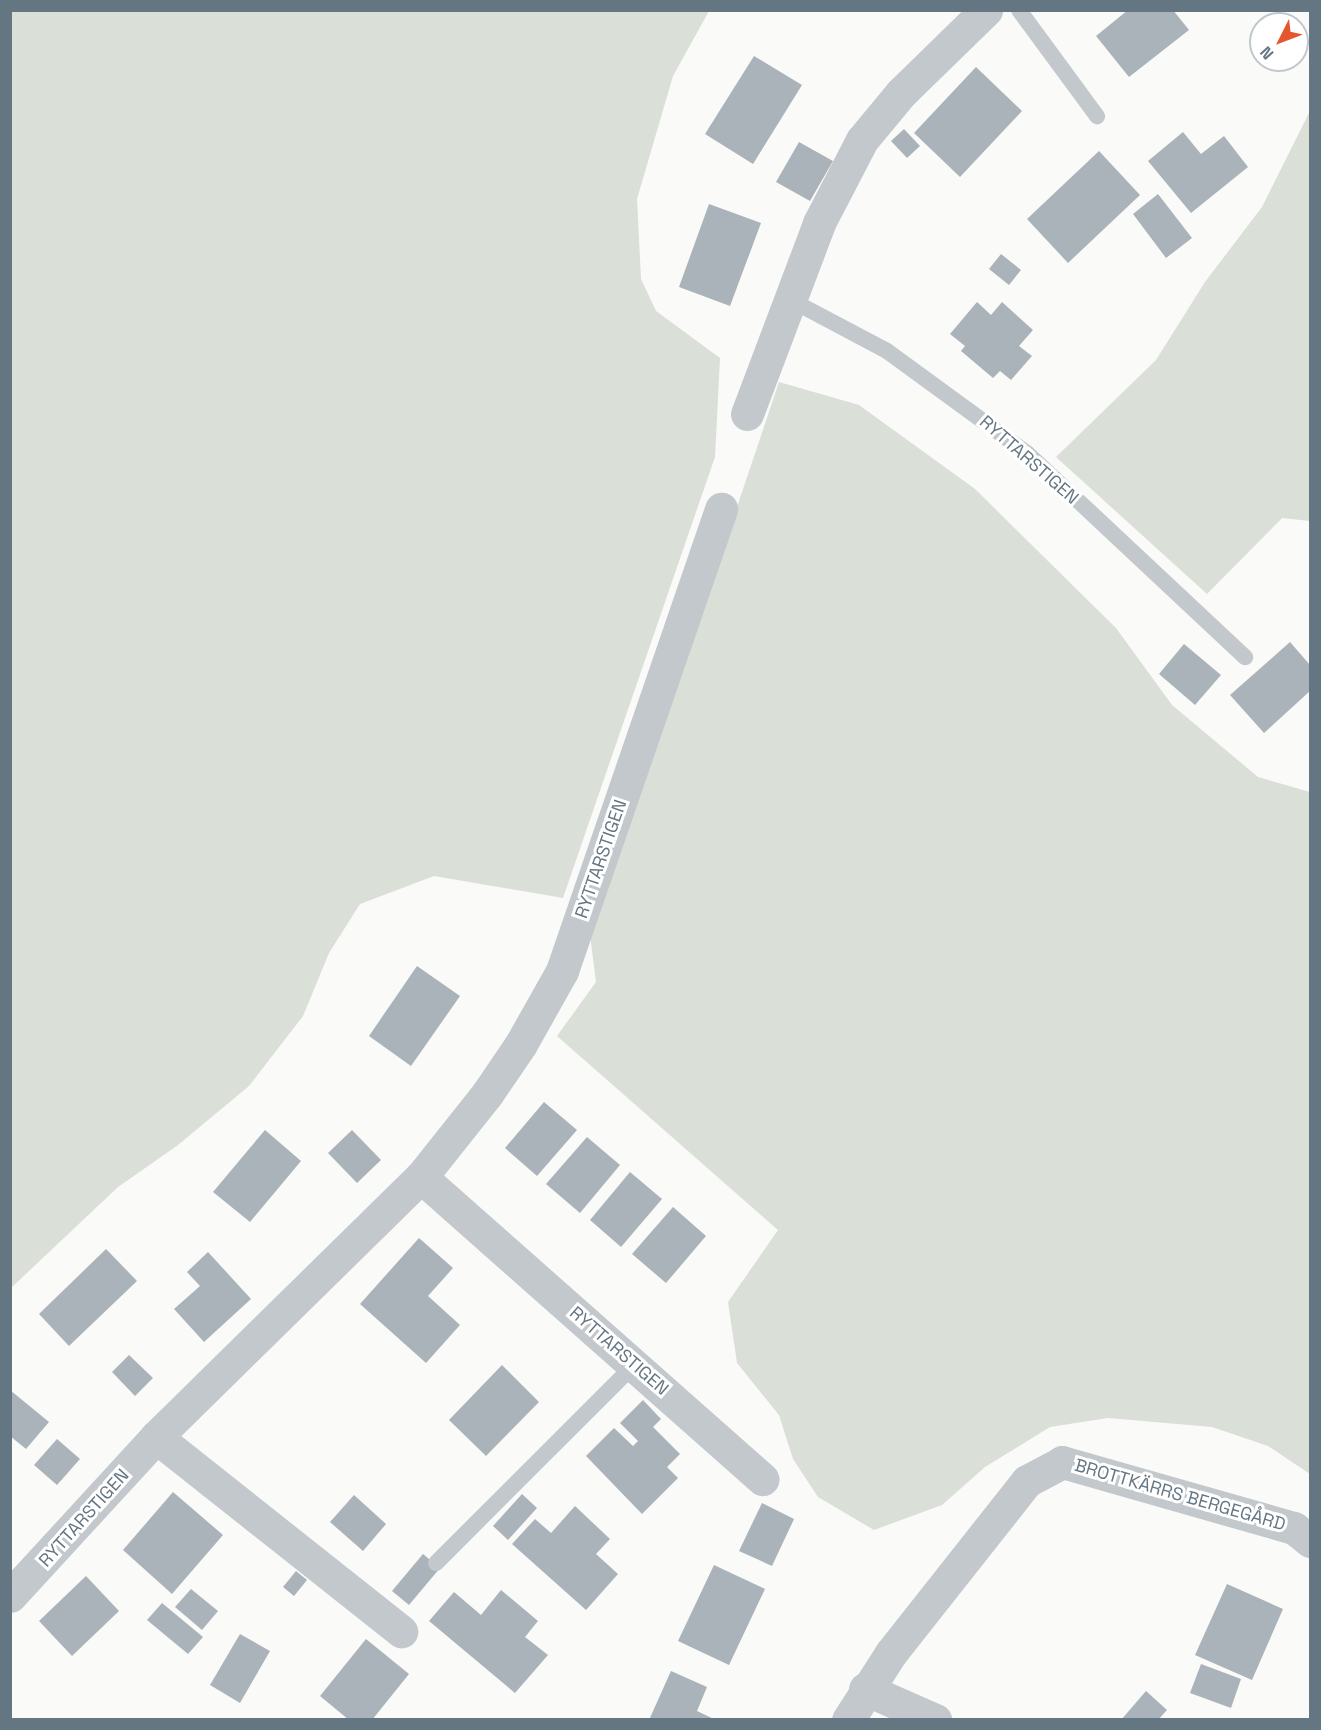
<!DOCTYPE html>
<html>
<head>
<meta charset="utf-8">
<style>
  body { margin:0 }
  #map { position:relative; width:1321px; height:1730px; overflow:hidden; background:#fafaf8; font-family:"Space Grotesk",sans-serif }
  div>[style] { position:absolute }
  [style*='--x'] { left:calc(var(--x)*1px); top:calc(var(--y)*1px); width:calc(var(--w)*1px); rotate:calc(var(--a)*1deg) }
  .green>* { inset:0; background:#dadfd7 }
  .building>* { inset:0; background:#aab3b9 }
  .service>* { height:16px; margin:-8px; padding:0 8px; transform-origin:8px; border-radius:8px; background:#c3c8cc }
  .minor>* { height:33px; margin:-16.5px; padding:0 16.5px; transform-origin:16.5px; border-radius:16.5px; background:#c3c8cc }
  span { translate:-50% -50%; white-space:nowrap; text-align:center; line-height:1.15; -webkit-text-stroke:6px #fff; paint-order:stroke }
  .street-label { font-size:18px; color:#657683 }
  .frame { position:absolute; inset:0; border:12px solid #657683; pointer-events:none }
  .north { position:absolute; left:1249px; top:12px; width:60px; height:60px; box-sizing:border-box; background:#fff; border:2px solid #c1c8cd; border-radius:50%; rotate:228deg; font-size:16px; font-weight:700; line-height:24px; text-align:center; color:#657683 }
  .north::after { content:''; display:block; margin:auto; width:21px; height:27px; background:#e4572e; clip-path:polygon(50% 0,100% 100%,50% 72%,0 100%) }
</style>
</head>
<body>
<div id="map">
  <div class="green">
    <div style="clip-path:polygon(11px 10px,709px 11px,673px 76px,637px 199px,641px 279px,656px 311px,720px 358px,715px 457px,563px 898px,434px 876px,360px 904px,329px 953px,303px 1016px,249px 1086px,178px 1145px,118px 1187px,11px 1288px)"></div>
    <div style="clip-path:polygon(1310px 111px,1310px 521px,1282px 518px,1207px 594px,1056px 457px,1156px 360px,1205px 282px,1262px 207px)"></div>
    <div style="clip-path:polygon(779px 382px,859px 405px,975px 489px,1116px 628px,1172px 705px,1258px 777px,1310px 792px,1310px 1474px,1268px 1446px,1212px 1427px,1108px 1418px,1050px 1427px,985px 1467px,942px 1505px,874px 1530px,818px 1497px,793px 1459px,779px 1415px,737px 1363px,728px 1302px,778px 1230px,557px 1036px,596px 982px,589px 927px,657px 745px)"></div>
  </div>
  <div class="building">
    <div style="clip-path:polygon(1128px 10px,1173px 10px,1189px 30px,1129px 77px,1096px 36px)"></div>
    <div style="clip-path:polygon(754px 56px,802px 85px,753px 164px,705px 134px)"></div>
    <div style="clip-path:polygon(976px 67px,1022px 111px,960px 177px,914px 133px)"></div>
    <div style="clip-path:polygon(904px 129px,920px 146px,907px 158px,891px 141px)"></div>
    <div style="clip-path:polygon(1183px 132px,1201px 154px,1224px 136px,1248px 167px,1191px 213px,1148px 161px)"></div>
    <div style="clip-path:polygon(799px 142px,833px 161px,810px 201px,776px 182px)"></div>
    <div style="clip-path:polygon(1099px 151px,1140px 195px,1068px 263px,1027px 219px)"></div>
    <div style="clip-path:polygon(1158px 194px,1192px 238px,1166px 258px,1133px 214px)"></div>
    <div style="clip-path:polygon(709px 204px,761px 223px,730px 306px,679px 287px)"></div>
    <div style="clip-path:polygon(1001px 254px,1021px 270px,1009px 285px,989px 269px)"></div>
    <div style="clip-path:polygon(977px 302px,991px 315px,1002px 302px,1033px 330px,1019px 346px,1032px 356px,1011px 380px,1000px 371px,993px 378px,961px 351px,965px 346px,950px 334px)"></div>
    <div style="clip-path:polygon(1290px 642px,1310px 665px,1310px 691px,1264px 733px,1230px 695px)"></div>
    <div style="clip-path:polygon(1184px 644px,1221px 675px,1195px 705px,1159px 674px)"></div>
    <div style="clip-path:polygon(417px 966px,460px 996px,411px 1066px,369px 1036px)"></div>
    <div style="clip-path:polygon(544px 1102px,577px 1130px,537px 1176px,505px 1148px)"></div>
    <div style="clip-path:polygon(265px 1130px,301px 1161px,250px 1222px,213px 1192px)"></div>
    <div style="clip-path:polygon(352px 1130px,381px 1160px,357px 1183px,328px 1153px)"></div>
    <div style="clip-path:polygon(587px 1137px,620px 1165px,580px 1213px,546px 1184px)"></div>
    <div style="clip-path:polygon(630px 1172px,662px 1199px,621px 1247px,590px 1220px)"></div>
    <div style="clip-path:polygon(673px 1207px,706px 1236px,666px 1283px,632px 1254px)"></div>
    <div style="clip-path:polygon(419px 1238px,453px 1268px,428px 1296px,460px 1325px,426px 1363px,360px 1304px)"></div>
    <div style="clip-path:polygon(106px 1249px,137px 1281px,69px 1346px,39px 1314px)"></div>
    <div style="clip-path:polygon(208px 1252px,251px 1299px,204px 1342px,174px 1309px,200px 1286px,187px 1272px)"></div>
    <div style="clip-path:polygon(129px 1355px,153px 1378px,135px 1396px,112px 1372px)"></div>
    <div style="clip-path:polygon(502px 1365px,539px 1402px,486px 1456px,449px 1420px)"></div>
    <div style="clip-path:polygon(10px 1390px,49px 1422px,26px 1449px,10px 1436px)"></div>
    <div style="clip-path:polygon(643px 1400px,661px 1419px,653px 1427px,680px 1454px,667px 1467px,678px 1478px,642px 1514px,586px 1456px,614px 1428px,633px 1446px,638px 1441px,620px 1423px)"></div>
    <div style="clip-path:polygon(57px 1439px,80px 1459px,57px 1485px,34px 1465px)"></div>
    <div style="clip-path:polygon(173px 1492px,223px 1535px,172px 1594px,123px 1550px)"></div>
    <div style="clip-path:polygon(522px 1494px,537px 1508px,508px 1540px,493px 1526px)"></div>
    <div style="clip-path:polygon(354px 1495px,386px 1524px,363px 1551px,330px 1522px)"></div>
    <div style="clip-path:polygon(762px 1503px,794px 1519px,772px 1566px,739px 1551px)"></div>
    <div style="clip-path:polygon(575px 1506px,610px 1539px,596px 1554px,618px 1574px,586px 1610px,512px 1544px,535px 1519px,551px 1533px)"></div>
    <div style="clip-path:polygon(423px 1554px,440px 1568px,409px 1605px,392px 1591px)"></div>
    <div style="clip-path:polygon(714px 1565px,765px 1589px,729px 1665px,678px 1641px)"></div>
    <div style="clip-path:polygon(296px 1571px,307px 1580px,294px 1596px,283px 1587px)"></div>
    <div style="clip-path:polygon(86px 1576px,119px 1611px,72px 1656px,39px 1621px)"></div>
    <div style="clip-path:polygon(1227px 1584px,1283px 1609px,1252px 1680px,1195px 1655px)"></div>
    <div style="clip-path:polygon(191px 1589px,218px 1611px,202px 1630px,175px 1607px)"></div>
    <div style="clip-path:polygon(501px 1590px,538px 1621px,525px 1637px,548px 1655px,515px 1693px,429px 1621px,454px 1592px,481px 1615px)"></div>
    <div style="clip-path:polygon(162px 1603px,203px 1637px,188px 1654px,147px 1620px)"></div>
    <div style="clip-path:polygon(240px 1634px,270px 1651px,240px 1703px,210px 1685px)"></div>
    <div style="clip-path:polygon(366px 1639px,409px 1674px,372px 1720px,349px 1720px,320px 1696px)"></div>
    <div style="clip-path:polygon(1201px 1664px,1241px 1679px,1231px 1708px,1190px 1693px)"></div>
    <div style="clip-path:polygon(671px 1671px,707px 1687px,697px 1711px,716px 1720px,649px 1720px)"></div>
    <div style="clip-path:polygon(1146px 1691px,1167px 1710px,1158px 1720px,1121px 1720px)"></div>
  </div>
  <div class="service">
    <div style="--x:1019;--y:10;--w:132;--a:53.7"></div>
    <div style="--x:787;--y:298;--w:113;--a:27.9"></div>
    <div style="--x:887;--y:351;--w:173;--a:36.1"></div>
    <div style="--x:1027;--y:453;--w:299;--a:43.1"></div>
    <div style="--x:436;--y:1563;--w:281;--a:-45"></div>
  </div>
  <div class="minor">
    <div style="--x:747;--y:414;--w:204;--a:-69.3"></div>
    <div style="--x:819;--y:223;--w:93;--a:-62.6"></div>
    <div style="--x:862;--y:140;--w:61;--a:-50.3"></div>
    <div style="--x:901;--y:93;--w:119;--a:-44.3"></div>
    <div style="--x:421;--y:1177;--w:456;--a:41.5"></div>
    <div style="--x:156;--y:1437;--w:313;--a:38.4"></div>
    <div style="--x:10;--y:1596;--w:216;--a:-47.4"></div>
    <div style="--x:156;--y:1437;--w:371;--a:-44.5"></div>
    <div style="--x:421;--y:1177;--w:106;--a:-51.5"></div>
    <div style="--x:487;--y:1094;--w:60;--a:-55.8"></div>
    <div style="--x:521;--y:1044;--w:84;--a:-60.7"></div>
    <div style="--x:562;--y:971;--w:489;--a:-71"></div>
    <div style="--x:865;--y:1689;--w:77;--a:23.9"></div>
    <div style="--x:848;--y:1720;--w:80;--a:-57.3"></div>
    <div style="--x:891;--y:1653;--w:219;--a:-51.7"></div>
    <div style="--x:1027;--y:1481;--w:40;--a:-28"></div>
    <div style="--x:1062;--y:1462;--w:241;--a:15.9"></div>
    <div style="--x:1294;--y:1528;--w:21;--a:39"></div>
  </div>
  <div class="street-label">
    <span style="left:1029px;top:460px;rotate:41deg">RYTTARSTIGEN</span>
    <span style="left:601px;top:859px;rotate:-71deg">RYTTARSTIGEN</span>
    <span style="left:619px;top:1351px;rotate:41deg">RYTTARSTIGEN</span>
    <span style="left:1180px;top:1495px;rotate:16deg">BROTTKÄRRS BERGEGÅRD</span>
    <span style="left:84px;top:1518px;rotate:-48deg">RYTTARSTIGEN</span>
  </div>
  <div class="frame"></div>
  <div class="north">N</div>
</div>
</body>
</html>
